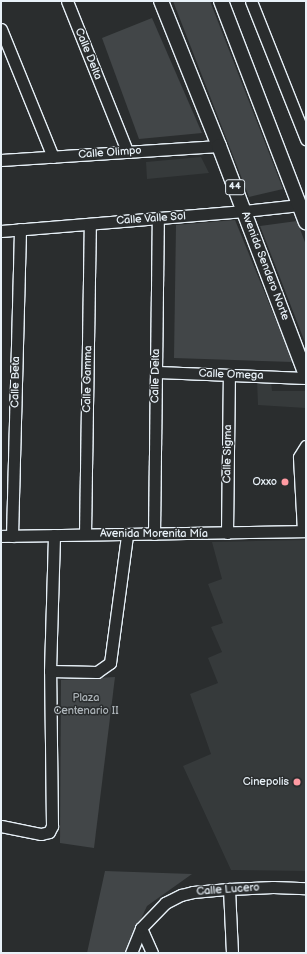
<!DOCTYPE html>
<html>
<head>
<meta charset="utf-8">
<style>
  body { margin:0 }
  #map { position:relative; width:307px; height:954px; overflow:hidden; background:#2a2d2e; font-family:"Balsamiq Sans",sans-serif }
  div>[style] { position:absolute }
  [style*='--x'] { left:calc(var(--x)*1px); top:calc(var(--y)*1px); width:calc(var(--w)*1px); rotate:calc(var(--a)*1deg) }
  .built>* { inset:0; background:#363a3b }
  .green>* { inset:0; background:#424648 }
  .roads { filter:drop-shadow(1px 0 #e8f1f8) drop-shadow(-1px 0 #e8f1f8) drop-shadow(0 1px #e8f1f8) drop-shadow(0 -1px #e8f1f8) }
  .minor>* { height:11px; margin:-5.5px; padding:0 5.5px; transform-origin:5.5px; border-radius:5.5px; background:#2a2d2e }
  .major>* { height:14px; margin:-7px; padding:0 7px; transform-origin:7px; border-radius:7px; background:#2a2d2e }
  .dots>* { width:11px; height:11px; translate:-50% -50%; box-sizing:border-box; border:2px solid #2a2d2e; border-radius:50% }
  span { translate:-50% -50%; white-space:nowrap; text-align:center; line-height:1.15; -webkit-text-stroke:3px #2a2d2e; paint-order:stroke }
  .shield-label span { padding:1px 3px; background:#2a2d2e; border:1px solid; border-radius:3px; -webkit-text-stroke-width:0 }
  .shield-label { font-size:10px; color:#e8f1f8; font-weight:700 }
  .street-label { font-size:11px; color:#e8f1f8 }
  .poi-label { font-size:11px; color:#e8f1f8 }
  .right { translate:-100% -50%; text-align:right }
  .park-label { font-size:11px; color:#aeb5ba }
  .frame { position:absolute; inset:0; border:2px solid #e8f1f8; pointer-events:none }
</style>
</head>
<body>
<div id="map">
  <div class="built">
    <div style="clip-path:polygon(201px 157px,209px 173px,147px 179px,146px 162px)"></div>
    <div style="clip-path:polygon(257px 380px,271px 381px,272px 391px,306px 391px,306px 408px,258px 405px)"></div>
    <div style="clip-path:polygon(306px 540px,306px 871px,231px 870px,183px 766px,211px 754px,190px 694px,218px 683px,208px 658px,222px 652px,211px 627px,223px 623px,208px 584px,222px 579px,212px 542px)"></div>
  </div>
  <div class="green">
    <div style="clip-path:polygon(173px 1px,210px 1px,283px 189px,249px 197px)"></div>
    <div style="clip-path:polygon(152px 18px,202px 133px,139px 139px,102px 38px)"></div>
    <div style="clip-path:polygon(235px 220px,293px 362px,174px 358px,176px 225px)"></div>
    <div style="clip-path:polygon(297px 221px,306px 245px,306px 345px,260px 226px)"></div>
    <div style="clip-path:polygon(115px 677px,94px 848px,60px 843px,61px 680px)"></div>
    <div style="clip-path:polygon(105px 871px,192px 874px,147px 906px,125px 953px,87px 953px)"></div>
  </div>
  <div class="roads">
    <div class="minor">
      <div style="--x:67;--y:1;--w:162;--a:68.2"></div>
      <div style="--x:251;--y:1;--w:149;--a:68.3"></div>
      <div style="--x:1;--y:29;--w:138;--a:67.9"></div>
      <div style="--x:1;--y:160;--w:218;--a:-3.7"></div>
      <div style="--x:1;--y:231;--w:244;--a:-4.7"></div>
      <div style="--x:244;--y:211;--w:56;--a:-6.1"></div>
      <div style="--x:157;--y:372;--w:149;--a:2.3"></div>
      <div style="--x:303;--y:531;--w:74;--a:-93.1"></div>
      <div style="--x:299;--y:457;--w:13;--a:-58"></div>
      <div style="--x:227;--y:533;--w:158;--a:-89.3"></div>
      <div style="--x:85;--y:534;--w:310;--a:-89.1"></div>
      <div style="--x:154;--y:534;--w:315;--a:-89.3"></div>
      <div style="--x:1;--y:536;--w:305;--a:-0.9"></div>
      <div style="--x:12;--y:536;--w:307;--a:-88.5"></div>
      <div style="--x:50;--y:671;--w:47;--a:1.2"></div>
      <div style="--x:97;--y:672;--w:16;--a:-35"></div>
      <div style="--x:110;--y:663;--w:129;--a:-82.4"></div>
      <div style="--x:1;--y:826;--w:41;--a:11.3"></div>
      <div style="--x:41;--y:834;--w:8;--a:-14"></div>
      <div style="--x:49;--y:832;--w:7;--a:-63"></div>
      <div style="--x:52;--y:826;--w:155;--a:-90.7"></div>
      <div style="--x:50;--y:671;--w:136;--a:-88.3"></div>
      <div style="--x:229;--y:889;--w:64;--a:87.3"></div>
      <div style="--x:141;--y:928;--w:27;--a:66"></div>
      <div style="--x:131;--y:953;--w:27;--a:-68"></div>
      <div style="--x:141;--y:928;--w:35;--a:-46"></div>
      <div style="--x:165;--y:903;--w:18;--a:-27"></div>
      <div style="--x:181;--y:895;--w:12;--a:-14"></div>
      <div style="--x:193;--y:892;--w:36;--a:-5"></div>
      <div style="--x:229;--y:889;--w:44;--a:-2.6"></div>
      <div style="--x:273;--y:887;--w:33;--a:2"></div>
    </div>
    <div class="major">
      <div style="--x:161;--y:1;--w:156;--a:68.2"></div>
      <div style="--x:219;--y:146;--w:245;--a:69.2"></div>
      <div style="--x:221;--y:1;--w:237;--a:69"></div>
    </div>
  </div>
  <div class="dots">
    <div style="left:285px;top:482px;background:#ff9aa2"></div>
    <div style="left:297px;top:782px;background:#ff9aa2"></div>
  </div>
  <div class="shield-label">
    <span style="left:235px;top:187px">44</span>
  </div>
  <div class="street-label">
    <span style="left:88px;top:54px;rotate:68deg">Calle Delta</span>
    <span style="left:110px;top:153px;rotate:-4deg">Calle Olimpo</span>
    <span style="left:151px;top:219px;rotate:-4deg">Calle Valle Sol</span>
    <span style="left:265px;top:266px;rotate:69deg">Avenida Sendero Norte</span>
    <span style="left:231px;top:375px;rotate:2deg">Calle Omega</span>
    <span style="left:156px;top:376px;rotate:-89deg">Calle Delta</span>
    <span style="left:88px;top:379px;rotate:-89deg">Calle Gamma</span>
    <span style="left:16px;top:382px;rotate:-89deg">Calle Beta</span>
    <span style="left:228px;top:454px;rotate:-89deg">Calle Sigma</span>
    <span style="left:154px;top:534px">Avenida Morenita Mía</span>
    <span style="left:228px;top:890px;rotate:-4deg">Calle Lucero</span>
  </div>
  <div class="poi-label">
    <span class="right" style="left:277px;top:482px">Oxxo</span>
    <span class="right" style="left:289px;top:782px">Cinepolis</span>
  </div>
  <div class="park-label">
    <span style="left:86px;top:705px">Plaza<br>Centenario II</span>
  </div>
  <div class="frame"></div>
</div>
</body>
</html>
